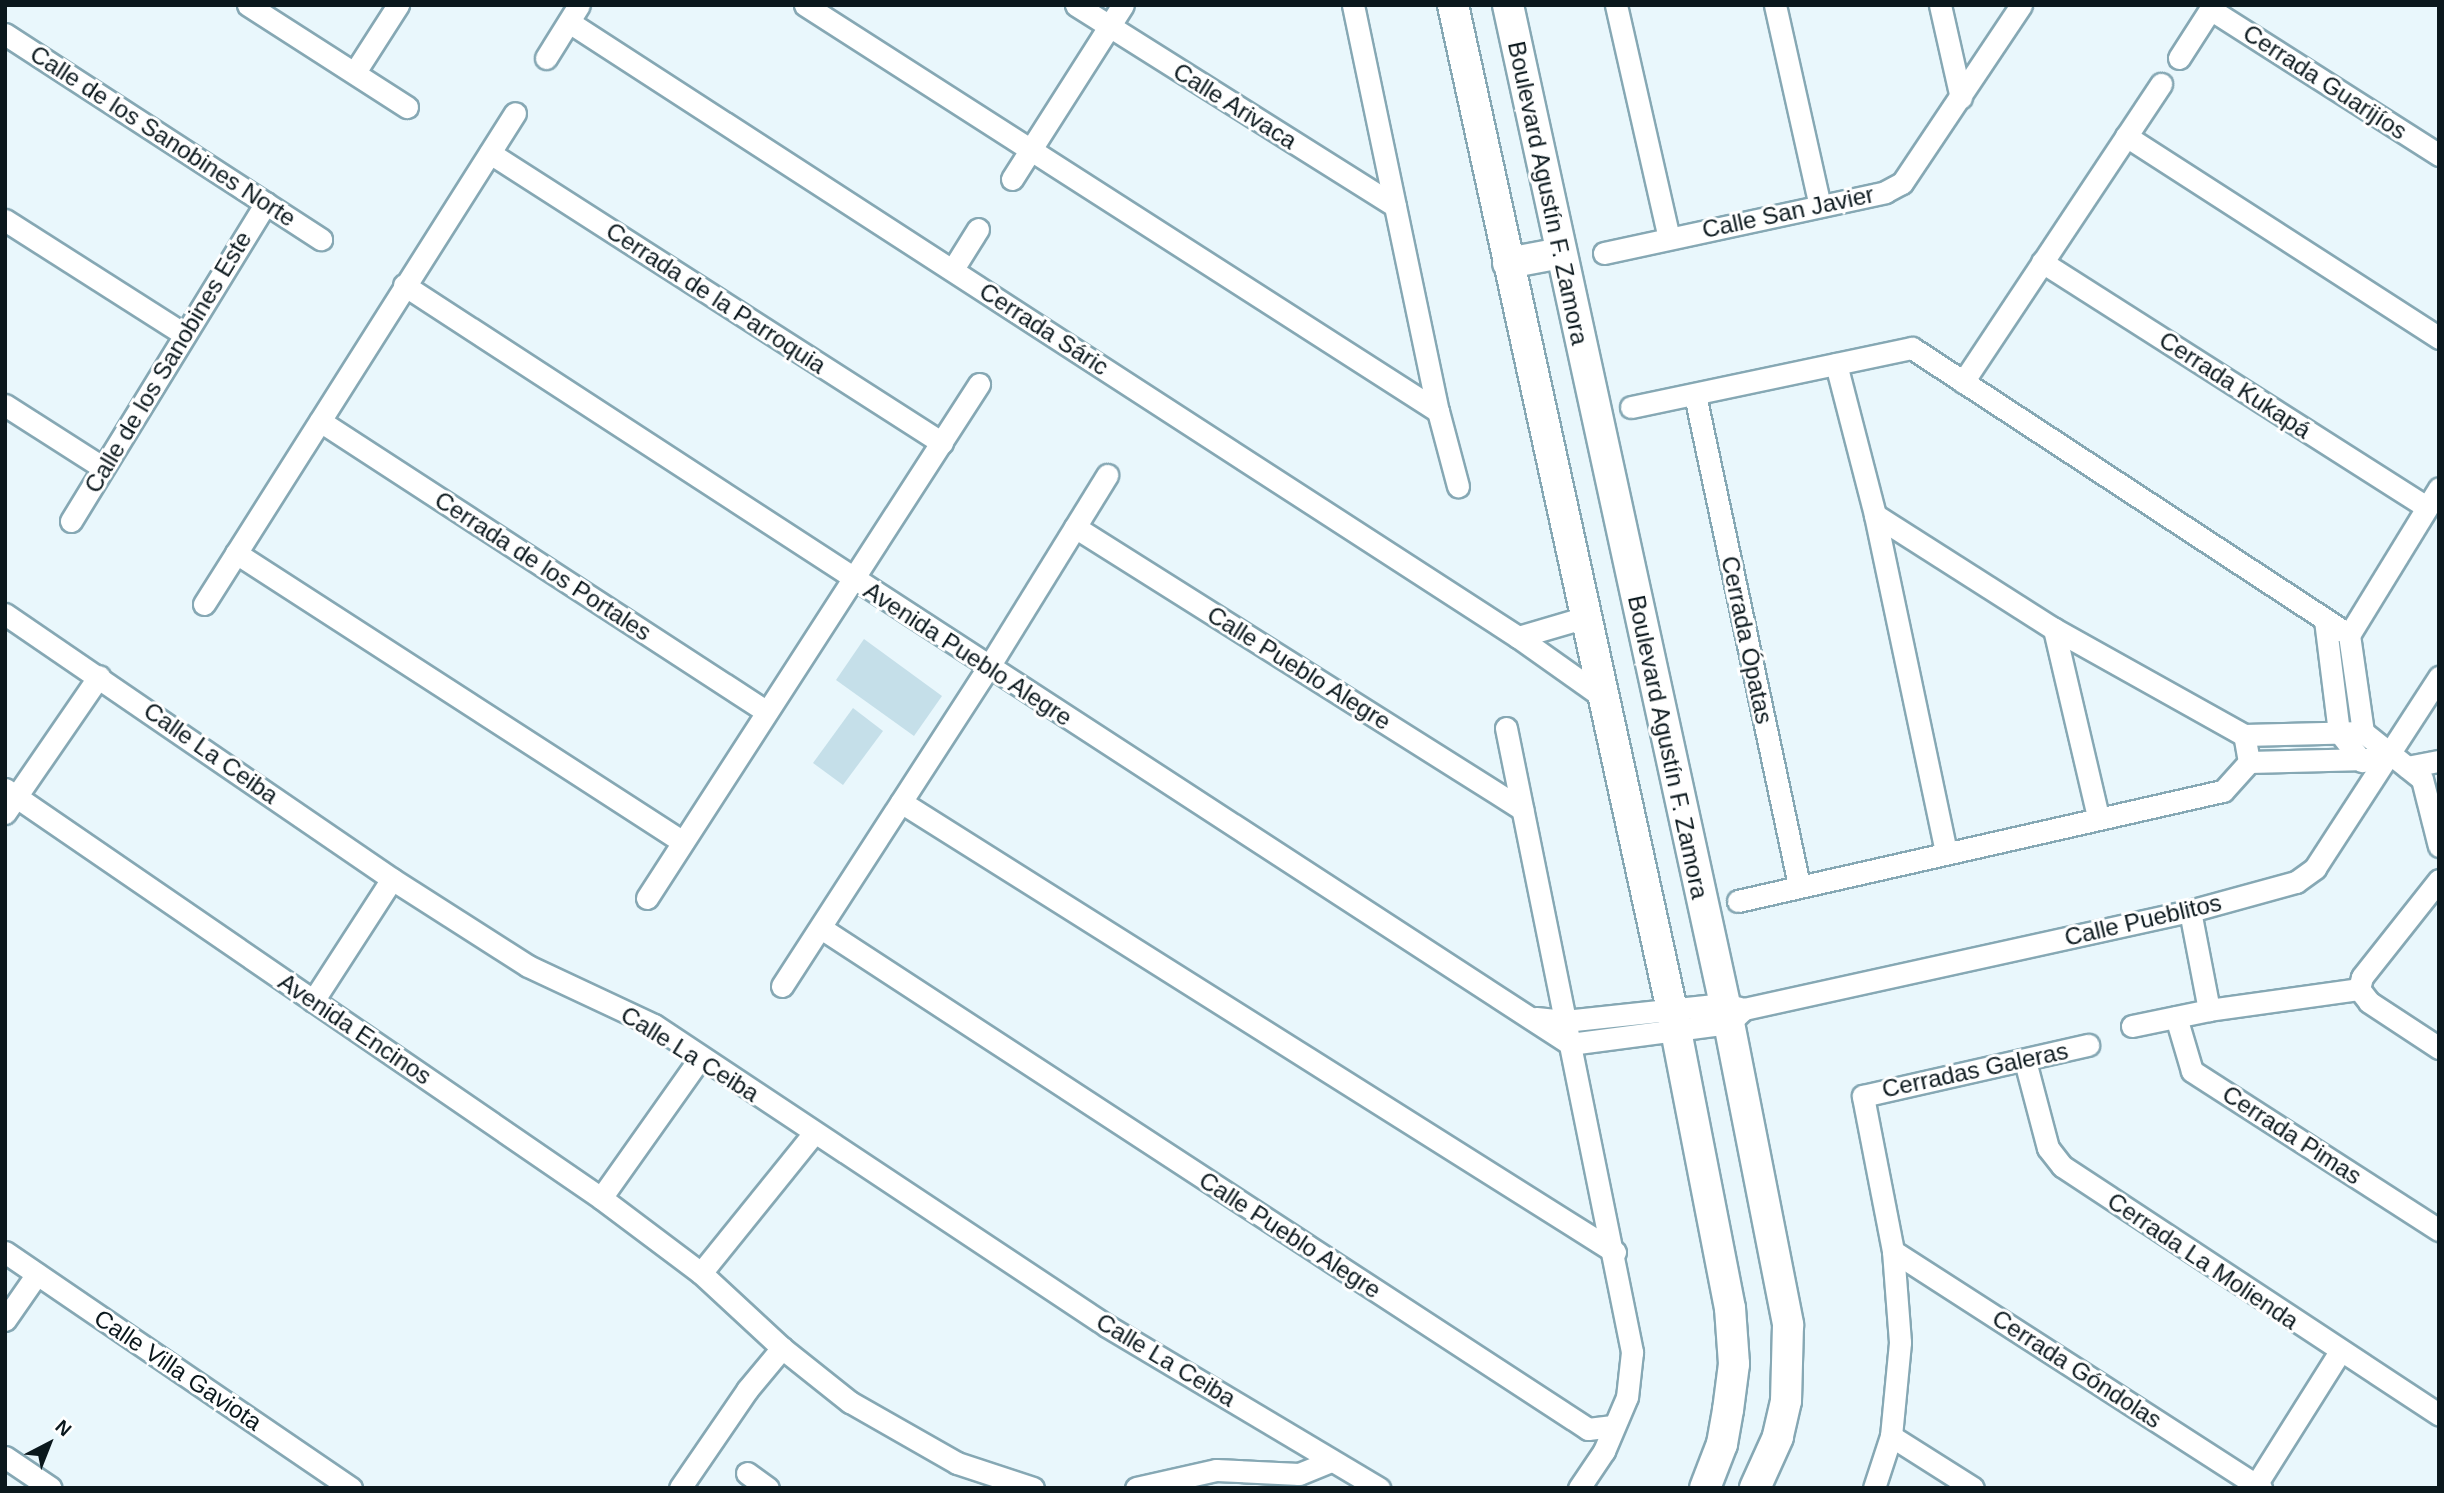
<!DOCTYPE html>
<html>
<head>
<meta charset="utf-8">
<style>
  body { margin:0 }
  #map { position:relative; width:2444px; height:1493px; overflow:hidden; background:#e9f7fc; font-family:Helvetica,sans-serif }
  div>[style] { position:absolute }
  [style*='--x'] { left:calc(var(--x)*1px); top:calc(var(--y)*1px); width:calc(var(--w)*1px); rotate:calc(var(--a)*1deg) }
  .green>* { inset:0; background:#c5dfe9 }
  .roads { filter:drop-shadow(2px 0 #86a8b4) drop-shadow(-2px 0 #86a8b4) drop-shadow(0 2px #86a8b4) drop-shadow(0 -2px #86a8b4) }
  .street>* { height:21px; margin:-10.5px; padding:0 10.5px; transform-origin:10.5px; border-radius:10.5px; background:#fff }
  .secondary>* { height:30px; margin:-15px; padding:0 15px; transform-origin:15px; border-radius:15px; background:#fff }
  span { translate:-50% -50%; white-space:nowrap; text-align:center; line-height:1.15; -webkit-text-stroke:6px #fff; paint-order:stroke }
  .street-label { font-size:24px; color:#0b181d }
  .frame { position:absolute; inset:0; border:7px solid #0b181d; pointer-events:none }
  .north { position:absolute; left:14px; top:1409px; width:70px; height:70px; -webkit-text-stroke:5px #fff; paint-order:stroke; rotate:42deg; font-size:19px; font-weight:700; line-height:28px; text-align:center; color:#0b181d }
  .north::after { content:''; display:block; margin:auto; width:24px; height:32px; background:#0b181d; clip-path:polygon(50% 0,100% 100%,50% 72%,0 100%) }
</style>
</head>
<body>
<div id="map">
  <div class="green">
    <div style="clip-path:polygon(864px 639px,942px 696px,914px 736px,836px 680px)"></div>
    <div style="clip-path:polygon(853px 708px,883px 731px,843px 785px,813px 763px)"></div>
  </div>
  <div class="roads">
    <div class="street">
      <div style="--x:248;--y:5;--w:189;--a:32.7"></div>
      <div style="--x:805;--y:5;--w:752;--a:32.68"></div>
      <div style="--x:1076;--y:5;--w:377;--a:32.2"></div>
      <div style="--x:1353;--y:5;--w:415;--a:78.2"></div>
      <div style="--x:1438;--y:411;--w:78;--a:75.1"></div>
      <div style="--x:1616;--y:5;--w:239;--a:77.2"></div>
      <div style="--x:1775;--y:5;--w:206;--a:77.4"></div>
      <div style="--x:1940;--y:5;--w:95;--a:77.3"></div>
      <div style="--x:2210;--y:9;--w:272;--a:32.5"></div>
      <div style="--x:569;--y:22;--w:1131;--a:32.95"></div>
      <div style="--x:1518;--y:637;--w:100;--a:35.3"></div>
      <div style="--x:5;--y:34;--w:377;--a:33"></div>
      <div style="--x:546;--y:58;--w:62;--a:-58.1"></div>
      <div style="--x:2179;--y:58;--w:63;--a:-57.3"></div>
      <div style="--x:355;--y:72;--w:80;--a:-57.3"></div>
      <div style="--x:2126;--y:136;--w:373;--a:32.8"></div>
      <div style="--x:490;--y:153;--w:537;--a:32.68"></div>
      <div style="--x:1012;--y:179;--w:206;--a:-57.5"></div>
      <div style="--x:5;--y:220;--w:212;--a:32.5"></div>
      <div style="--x:1604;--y:253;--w:288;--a:-12.2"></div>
      <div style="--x:1885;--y:192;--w:19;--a:-28"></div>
      <div style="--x:1902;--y:183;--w:214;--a:-56.2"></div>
      <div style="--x:2042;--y:262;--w:456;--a:32.5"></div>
      <div style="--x:953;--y:269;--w:47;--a:-58"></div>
      <div style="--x:404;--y:285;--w:1391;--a:33.06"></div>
      <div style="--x:1570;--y:1044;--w:160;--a:-7.5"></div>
      <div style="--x:1729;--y:1023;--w:21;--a:-43"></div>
      <div style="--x:1836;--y:364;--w:156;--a:75.5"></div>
      <div style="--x:1875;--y:515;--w:345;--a:78.1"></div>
      <div style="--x:1963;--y:382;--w:358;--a:-56.4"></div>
      <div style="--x:1695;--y:395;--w:501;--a:78.02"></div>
      <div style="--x:5;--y:405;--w:115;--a:32.6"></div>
      <div style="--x:1631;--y:407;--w:287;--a:-11.9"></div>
      <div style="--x:1912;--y:348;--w:523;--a:33.29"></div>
      <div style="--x:320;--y:421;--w:533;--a:33.06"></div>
      <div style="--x:71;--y:521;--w:373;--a:-58.5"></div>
      <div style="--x:1075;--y:527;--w:529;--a:32.25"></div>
      <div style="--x:236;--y:553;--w:532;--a:32.88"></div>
      <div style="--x:204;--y:604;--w:581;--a:-57.65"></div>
      <div style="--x:5;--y:614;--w:469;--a:34.4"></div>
      <div style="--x:392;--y:879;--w:161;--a:32.6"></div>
      <div style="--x:528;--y:966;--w:139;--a:25.1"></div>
      <div style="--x:654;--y:1025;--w:544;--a:33.6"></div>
      <div style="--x:1107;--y:1326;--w:317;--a:30.8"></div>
      <div style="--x:2325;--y:620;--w:113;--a:82.9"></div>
      <div style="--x:2339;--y:732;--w:37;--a:52"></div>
      <div style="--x:2054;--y:629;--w:192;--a:76.8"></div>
      <div style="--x:1518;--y:637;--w:68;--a:-16.3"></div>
      <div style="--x:1506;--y:728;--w:637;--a:78.58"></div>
      <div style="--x:1632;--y:1352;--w:45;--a:96.3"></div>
      <div style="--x:1627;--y:1397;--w:59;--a:113.1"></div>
      <div style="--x:1604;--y:1451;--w:45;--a:124"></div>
      <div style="--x:2363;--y:732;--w:98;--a:-98.2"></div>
      <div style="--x:2349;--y:635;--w:172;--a:-58.5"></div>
      <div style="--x:2244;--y:735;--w:119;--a:-1.4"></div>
      <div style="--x:2363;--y:732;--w:75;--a:38.5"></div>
      <div style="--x:2249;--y:762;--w:118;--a:-1.5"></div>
      <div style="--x:2407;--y:767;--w:33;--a:-11"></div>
      <div style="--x:2422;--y:779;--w:69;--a:75.8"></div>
      <div style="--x:5;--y:789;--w:723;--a:34.46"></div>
      <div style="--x:601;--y:1198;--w:125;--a:36.9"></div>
      <div style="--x:701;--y:1273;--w:110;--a:42.8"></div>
      <div style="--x:782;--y:1348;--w:87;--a:38.5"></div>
      <div style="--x:850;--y:1402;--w:123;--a:29.7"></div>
      <div style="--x:957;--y:1463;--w:80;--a:18.2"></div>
      <div style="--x:901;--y:802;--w:844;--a:32.22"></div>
      <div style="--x:5;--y:813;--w:166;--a:-55.5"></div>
      <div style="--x:647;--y:898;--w:612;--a:-57.14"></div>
      <div style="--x:1738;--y:901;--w:497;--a:-12.8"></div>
      <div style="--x:2223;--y:791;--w:39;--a:-48"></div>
      <div style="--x:2249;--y:762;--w:27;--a:-100"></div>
      <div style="--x:2244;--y:735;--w:218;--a:-150.8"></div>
      <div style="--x:2054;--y:629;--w:212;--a:-147.5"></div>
      <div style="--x:2190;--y:911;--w:101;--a:79.1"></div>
      <div style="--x:821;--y:928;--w:916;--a:33.15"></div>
      <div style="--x:1588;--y:1429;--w:25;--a:-7"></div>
      <div style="--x:782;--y:986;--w:379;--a:-57.1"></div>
      <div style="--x:988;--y:668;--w:227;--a:-58.3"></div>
      <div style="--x:2359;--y:989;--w:12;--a:-76"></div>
      <div style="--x:2362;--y:977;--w:124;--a:-51.6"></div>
      <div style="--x:2359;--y:989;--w:16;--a:52"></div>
      <div style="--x:2369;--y:1002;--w:84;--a:33.3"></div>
      <div style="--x:313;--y:1001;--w:145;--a:-57.1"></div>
      <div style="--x:2176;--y:1017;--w:56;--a:73.5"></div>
      <div style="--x:2192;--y:1071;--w:294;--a:32.8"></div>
      <div style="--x:1536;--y:1018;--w:29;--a:6"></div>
      <div style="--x:1565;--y:1021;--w:160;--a:-6.1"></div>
      <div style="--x:1724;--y:1004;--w:21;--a:14"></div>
      <div style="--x:1744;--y:1009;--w:457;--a:-12.4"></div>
      <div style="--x:2190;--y:911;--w:110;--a:-15.3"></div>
      <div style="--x:2296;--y:882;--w:24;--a:-36"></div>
      <div style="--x:2315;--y:868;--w:228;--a:-57"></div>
      <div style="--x:2132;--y:1026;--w:79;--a:-11.7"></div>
      <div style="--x:2209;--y:1010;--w:151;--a:-8"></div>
      <div style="--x:2025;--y:1061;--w:90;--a:75.2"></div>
      <div style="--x:2048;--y:1148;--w:23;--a:52"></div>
      <div style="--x:2062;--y:1166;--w:452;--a:33.4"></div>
      <div style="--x:601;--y:1198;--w:171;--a:-54.7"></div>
      <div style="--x:1893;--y:1251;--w:438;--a:32.8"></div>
      <div style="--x:5;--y:1252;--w:419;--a:34.3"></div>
      <div style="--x:701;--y:1273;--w:179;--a:-51.1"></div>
      <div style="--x:5;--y:1320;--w:56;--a:-55.2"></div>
      <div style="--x:1891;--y:1436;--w:97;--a:32.4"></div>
      <div style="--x:5;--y:1457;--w:55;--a:34"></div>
      <div style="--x:747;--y:1473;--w:26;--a:36"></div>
      <div style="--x:680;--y:1488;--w:119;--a:-55.6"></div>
      <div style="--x:747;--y:1390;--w:55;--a:-50.2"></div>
      <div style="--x:1136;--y:1488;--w:82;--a:-12.7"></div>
      <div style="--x:1216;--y:1470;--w:83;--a:2.8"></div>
      <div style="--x:1299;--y:1474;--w:35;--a:-22"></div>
      <div style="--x:1874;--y:1488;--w:55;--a:-71.9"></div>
      <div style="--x:1891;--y:1436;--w:94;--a:-84.5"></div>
      <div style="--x:1900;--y:1342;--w:91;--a:-94.4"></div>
      <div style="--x:1893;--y:1251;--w:158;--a:-101"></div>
      <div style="--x:1863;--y:1096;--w:231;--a:-12.8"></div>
      <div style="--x:2254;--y:1488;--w:160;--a:-57.8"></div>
    </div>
    <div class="secondary">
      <div style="--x:1453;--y:5;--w:1029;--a:77.71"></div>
      <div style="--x:1672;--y:1010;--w:304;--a:79"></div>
      <div style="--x:1730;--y:1308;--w:56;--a:85.9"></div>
      <div style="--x:1734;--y:1364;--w:46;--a:97.4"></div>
      <div style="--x:1728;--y:1410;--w:35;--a:100"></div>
      <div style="--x:1722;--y:1444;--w:47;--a:111.1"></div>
      <div style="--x:1508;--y:5;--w:1042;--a:77.75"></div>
      <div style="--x:1729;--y:1023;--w:308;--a:78.9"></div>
      <div style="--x:1788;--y:1325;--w:76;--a:91.5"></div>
      <div style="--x:1786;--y:1401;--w:37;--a:103"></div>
      <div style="--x:1778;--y:1437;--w:56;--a:114.3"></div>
      <div style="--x:1508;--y:263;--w:54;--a:-10.7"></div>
    </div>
  </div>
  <div class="street-label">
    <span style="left:2325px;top:82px;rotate:33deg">Cerrada Guarijíos</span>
    <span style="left:1235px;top:106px;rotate:32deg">Calle Arivaca</span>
    <span style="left:163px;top:136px;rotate:33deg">Calle de los Sanobines Norte</span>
    <span style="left:1548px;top:193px;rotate:78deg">Boulevard Agustín F. Zamora</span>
    <span style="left:1788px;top:212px;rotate:-12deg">Calle San Javier</span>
    <span style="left:716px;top:298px;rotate:33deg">Cerrada de la Parroquia</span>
    <span style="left:1044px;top:329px;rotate:33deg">Cerrada Sáric</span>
    <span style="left:168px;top:362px;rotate:-59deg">Calle de los Sanobines Este</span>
    <span style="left:2235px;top:385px;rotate:33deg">Cerrada Kukapá</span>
    <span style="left:543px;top:566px;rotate:33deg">Cerrada de los Portales</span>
    <span style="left:1747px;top:640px;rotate:78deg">Cerrada Ópatas</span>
    <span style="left:968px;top:654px;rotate:33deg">Avenida Pueblo Alegre</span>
    <span style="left:1299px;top:668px;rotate:32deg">Calle Pueblo Alegre</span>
    <span style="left:1668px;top:747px;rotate:78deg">Boulevard Agustín F. Zamora</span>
    <span style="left:211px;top:753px;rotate:35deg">Calle La Ceiba</span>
    <span style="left:2143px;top:920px;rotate:-13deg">Calle Pueblitos</span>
    <span style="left:355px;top:1029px;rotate:34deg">Avenida Encinos</span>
    <span style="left:690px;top:1054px;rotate:32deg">Calle La Ceiba</span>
    <span style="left:1975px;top:1070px;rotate:-12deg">Cerradas Galeras</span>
    <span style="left:2292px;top:1135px;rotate:33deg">Cerrada Pimas</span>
    <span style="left:1290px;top:1235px;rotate:33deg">Calle Pueblo Alegre</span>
    <span style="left:2203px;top:1261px;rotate:34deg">Cerrada La Molienda</span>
    <span style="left:1166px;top:1360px;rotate:31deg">Calle La Ceiba</span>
    <span style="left:2077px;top:1369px;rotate:33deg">Cerrada Góndolas</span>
    <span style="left:178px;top:1370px;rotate:34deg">Calle Villa Gaviota</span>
  </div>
  <div class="frame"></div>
  <div class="north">N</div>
</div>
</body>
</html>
